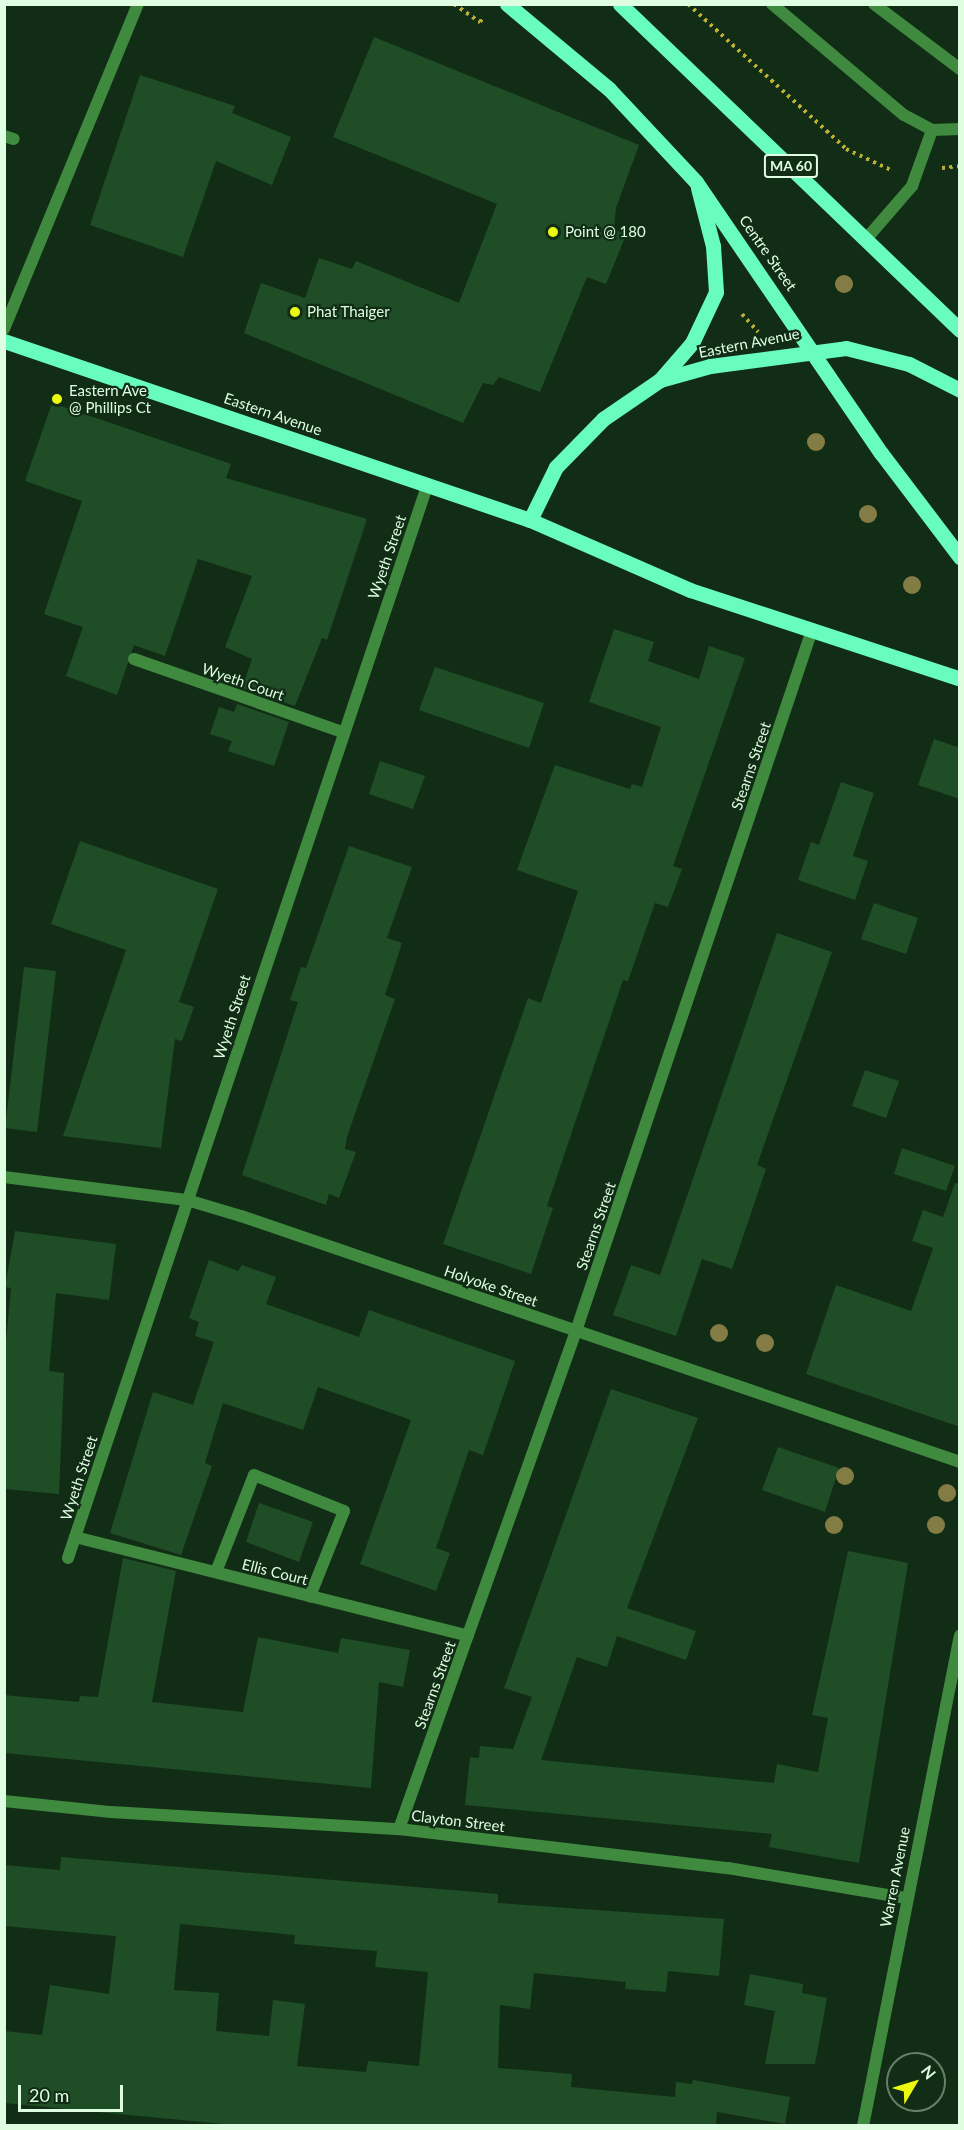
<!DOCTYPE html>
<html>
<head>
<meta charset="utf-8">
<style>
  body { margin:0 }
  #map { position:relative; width:964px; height:2130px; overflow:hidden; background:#122d16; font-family:Lato,sans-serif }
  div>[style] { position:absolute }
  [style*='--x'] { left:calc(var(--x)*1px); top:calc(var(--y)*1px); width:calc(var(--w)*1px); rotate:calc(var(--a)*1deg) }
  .building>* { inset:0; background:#1f4d26 }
  .path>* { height:4px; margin-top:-2px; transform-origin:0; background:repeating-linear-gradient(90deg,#bdb034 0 3px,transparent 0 7.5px) }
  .lane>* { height:12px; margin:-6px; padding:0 6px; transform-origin:6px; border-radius:6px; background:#3f8a3f }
  .street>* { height:12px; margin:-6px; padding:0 6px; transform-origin:6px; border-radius:6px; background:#3f8a3f }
  .primary>* { height:15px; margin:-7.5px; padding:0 7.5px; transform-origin:7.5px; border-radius:7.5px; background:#68fcbf }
  .trees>* { width:18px; height:18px; margin:-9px; border-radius:50%; background:#837c44 }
  .dots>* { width:16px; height:16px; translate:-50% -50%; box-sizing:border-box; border:3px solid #122d16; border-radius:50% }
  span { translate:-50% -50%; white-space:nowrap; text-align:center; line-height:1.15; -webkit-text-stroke:4.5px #122d16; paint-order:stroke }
  .shield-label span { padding:2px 4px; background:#122d16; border:2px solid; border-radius:4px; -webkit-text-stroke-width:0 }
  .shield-label { font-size:14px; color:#dffee1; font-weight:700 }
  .poi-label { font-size:15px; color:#dffee1 }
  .left { translate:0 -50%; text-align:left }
  .street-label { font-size:15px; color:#dffee1 }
  .frame { position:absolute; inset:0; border:6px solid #dffee1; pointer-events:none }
  .north { position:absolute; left:886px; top:2052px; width:60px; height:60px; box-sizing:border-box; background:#122d16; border:2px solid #648167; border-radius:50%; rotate:52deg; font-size:16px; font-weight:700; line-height:24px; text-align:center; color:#dffee1 }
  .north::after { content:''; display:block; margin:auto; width:21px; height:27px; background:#ecfa0f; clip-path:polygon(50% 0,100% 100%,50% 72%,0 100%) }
  .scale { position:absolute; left:18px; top:2085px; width:105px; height:27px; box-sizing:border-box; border:3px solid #dffee1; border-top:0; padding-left:8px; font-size:18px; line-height:21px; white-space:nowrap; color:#dffee1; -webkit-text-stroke:4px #122d16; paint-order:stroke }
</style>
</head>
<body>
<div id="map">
  <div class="building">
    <div style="clip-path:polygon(374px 37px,639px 145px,616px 208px,614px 229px,626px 235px,606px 284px,587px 277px,540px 392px,499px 377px,493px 385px,483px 383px,463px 423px,244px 333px,261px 283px,305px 298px,319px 258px,352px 269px,356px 261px,459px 303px,497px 204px,333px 137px)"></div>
    <div style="clip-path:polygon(140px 75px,235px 106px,232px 113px,291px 137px,272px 185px,216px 161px,183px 257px,90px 225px)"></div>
    <div style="clip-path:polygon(52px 403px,231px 464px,226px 478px,367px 519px,327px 640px,322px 638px,295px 706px,242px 688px,252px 659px,225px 647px,252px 576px,198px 559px,165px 656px,134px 645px,117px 695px,66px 676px,83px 627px,44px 614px,82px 501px,25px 481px)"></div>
    <div style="clip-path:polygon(614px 629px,654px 642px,648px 661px,699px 679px,709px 646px,745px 658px,673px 866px,682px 869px,668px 907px,655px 903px,628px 981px,623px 980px,547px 1206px,553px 1208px,531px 1274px,443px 1244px,528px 998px,541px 1003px,578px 891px,517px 870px,555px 765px,630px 789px,632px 784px,642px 787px,661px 727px,589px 702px)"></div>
    <div style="clip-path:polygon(435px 667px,544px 703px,529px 748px,419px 710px)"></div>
    <div style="clip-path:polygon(237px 704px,289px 722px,274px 766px,228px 751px,232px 741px,210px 734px,219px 707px,234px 712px)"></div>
    <div style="clip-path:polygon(934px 739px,960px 748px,960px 799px,918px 785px)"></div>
    <div style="clip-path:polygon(380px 761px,425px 776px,413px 809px,369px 794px)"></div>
    <div style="clip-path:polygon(841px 782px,874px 793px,853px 856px,868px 861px,855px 900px,798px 880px,811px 842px,819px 845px)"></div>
    <div style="clip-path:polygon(80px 841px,218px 889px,179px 1002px,194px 1007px,182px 1041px,175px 1039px,161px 1148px,63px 1136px,126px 950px,51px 924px)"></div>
    <div style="clip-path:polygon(349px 846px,412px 867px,387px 938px,402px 943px,385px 995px,395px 999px,347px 1137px,345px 1149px,356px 1152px,339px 1198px,329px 1194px,326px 1205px,242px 1175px,298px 1002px,290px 1000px,301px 967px,306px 968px)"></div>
    <div style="clip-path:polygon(874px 903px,918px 918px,906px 954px,861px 939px)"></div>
    <div style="clip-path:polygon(777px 933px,832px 952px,757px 1165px,766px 1169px,732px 1269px,702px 1259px,676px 1336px,613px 1315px,631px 1265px,660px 1275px)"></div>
    <div style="clip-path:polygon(24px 967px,56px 971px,37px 1132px,5px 1128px)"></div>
    <div style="clip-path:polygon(865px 1070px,899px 1081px,886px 1118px,852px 1106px)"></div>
    <div style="clip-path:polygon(902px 1148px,955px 1166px,946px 1191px,894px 1174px)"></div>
    <div style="clip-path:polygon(955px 1183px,960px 1184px,960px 1427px,806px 1374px,836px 1285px,911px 1311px,933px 1248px,912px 1241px,923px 1210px,943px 1217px)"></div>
    <div style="clip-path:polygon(15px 1231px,116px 1244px,109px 1300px,56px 1293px,49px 1371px,64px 1373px,59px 1494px,4px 1489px,4px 1362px,11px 1288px,5px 1287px)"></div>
    <div style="clip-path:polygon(209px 1260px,238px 1271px,242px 1265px,276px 1277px,266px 1304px,359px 1337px,369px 1310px,515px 1361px,483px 1455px,469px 1450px,436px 1548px,450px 1553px,436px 1591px,360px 1564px,411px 1420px,318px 1387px,303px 1430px,223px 1403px,205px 1463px,212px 1466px,181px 1555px,110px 1533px,153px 1392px,193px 1405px,214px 1342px,195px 1336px,199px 1322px,189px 1318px)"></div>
    <div style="clip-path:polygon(611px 1389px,698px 1418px,627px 1608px,696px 1631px,686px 1660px,617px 1636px,607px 1667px,577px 1657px,541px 1760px,774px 1783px,777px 1764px,818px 1772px,828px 1718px,812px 1715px,848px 1551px,908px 1563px,859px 1863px,769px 1847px,772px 1834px,465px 1805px,470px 1757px,479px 1758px,480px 1746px,513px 1749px,532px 1697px,504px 1688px)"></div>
    <div style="clip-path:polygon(778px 1447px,839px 1468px,825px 1512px,762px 1490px)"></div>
    <div style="clip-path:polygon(259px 1503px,313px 1522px,299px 1562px,246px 1542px)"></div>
    <div style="clip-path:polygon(123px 1558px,176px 1571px,152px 1702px,243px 1712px,258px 1637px,338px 1653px,341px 1638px,410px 1650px,403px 1687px,379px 1682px,371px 1788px,4px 1753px,4px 1695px,79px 1702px,80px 1696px,98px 1697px)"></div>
    <div style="clip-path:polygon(evenodd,61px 1857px,498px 1894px,498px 1903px,724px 1919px,719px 1976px,668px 1971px,666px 1992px,625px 1989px,626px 1982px,534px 1973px,530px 2009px,500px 2005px,498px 2068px,572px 2074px,571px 2087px,675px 2097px,676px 2082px,692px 2084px,693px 2080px,790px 2097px,785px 2124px,717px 2112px,716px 2126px,244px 2126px,4px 2103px,4px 2031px,42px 2035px,50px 1985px,109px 1994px,116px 1936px,4px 1926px,4px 1865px,60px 1870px,61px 1857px,180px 1924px,295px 1935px,294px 1944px,377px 1951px,375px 1967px,428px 1972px,419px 2066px,368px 2061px,366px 2072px,297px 2066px,305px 2004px,273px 2000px,269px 2036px,216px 2031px,219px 1993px,174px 1990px,180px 1924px)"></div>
    <div style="clip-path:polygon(750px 1974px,803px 1984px,802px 1993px,827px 1998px,815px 2064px,765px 2064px,775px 2011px,744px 2005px)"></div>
  </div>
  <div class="path">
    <div style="--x:454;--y:4;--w:32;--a:35"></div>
    <div style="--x:480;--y:22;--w:7;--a:-56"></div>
    <div style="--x:688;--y:4;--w:214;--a:42.5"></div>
    <div style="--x:846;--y:149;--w:52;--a:25.1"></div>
    <div style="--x:942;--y:168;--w:18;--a:-6"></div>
    <div style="--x:742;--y:314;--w:24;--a:48"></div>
  </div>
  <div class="lane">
    <div style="--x:772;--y:4;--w:172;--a:40.1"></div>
    <div style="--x:904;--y:115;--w:32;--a:28"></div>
    <div style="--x:932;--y:130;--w:28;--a:-2"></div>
    <div style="--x:874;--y:4;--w:108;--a:37.1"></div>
    <div style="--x:4;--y:136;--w:10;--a:17"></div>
    <div style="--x:867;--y:238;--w:69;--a:-49.1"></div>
    <div style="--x:912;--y:186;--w:59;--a:-70.3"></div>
    <div style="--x:4;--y:329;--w:352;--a:-67.6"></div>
    <div style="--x:216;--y:1572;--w:104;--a:-68.6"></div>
    <div style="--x:254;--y:1475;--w:97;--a:21.8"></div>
    <div style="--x:344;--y:1511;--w:92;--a:111.8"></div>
  </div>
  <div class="street">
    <div style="--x:134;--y:659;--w:221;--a:19.3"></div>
    <div style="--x:4;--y:1177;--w:184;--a:7.2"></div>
    <div style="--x:187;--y:1200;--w:56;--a:16.5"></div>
    <div style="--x:241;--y:1216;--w:760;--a:18.89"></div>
    <div style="--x:75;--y:1537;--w:405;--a:14.1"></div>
    <div style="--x:68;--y:1558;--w:1131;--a:-71.48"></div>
    <div style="--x:4;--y:1801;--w:108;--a:5.9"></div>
    <div style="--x:111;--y:1812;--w:289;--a:3.4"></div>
    <div style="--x:399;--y:1829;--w:331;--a:6.8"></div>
    <div style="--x:728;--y:1868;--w:181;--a:9.6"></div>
    <div style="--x:399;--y:1829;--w:529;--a:-70.43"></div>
    <div style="--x:576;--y:1331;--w:740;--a:-71.39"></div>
    <div style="--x:863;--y:2126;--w:500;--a:-78.82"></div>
  </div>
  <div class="primary">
    <div style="--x:507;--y:4;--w:133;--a:39.8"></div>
    <div style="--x:609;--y:89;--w:127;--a:46.9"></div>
    <div style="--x:696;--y:182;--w:328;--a:55.7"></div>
    <div style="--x:881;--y:453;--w:131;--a:52.8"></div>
    <div style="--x:620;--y:4;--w:471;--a:43.8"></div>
    <div style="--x:4;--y:341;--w:556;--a:18.79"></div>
    <div style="--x:530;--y:520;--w:175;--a:23.6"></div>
    <div style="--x:690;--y:590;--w:284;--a:18.2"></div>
    <div style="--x:660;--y:380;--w:49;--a:-49.1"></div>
    <div style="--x:692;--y:343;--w:56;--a:-64.8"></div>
    <div style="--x:716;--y:292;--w:46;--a:-93.7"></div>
    <div style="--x:713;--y:246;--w:60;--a:-104.5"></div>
    <div style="--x:530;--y:520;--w:59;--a:-63.9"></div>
    <div style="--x:556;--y:467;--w:67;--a:-45.6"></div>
    <div style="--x:603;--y:419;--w:69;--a:-34.4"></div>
    <div style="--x:660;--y:380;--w:52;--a:-15.6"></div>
    <div style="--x:710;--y:366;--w:137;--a:-7.5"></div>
    <div style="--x:846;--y:348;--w:65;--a:14.3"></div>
    <div style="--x:909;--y:364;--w:57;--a:27"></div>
  </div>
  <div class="trees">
    <div style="left:844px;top:284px"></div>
    <div style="left:816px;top:442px"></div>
    <div style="left:868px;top:514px"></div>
    <div style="left:912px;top:585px"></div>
    <div style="left:719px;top:1333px"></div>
    <div style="left:765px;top:1343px"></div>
    <div style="left:845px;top:1476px"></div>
    <div style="left:947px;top:1493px"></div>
    <div style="left:834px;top:1525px"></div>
    <div style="left:936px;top:1525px"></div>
  </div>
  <div class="dots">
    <div style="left:553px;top:232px;background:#ecfa0f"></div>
    <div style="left:295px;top:312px;background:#ecfa0f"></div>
    <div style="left:57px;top:399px;background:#ecfa0f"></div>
  </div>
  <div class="shield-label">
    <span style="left:791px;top:166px">MA 60</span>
  </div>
  <div class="poi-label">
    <span class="left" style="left:565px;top:232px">Point @ 180</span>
    <span class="left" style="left:307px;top:312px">Phat Thaiger</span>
    <span class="left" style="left:69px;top:399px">Eastern Ave<br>@ Phillips Ct</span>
  </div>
  <div class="street-label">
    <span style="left:768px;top:253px;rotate:55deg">Centre Street</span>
    <span style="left:749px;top:343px;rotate:-11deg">Eastern Avenue</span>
    <span style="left:273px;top:414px;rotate:19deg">Eastern Avenue</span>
    <span style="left:387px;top:557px;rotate:-71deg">Wyeth Street</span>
    <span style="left:243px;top:682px;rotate:19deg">Wyeth Court</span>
    <span style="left:751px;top:766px;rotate:-71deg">Stearns Street</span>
    <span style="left:232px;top:1017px;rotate:-72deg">Wyeth Street</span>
    <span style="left:596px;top:1226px;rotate:-71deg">Stearns Street</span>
    <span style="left:491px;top:1286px;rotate:19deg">Holyoke Street</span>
    <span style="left:79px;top:1478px;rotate:-72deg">Wyeth Street</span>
    <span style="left:275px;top:1572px;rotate:14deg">Ellis Court</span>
    <span style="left:435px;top:1685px;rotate:-70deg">Stearns Street</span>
    <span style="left:458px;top:1821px;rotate:7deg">Clayton Street</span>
    <span style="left:895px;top:1877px;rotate:-79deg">Warren Avenue</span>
  </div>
  <div class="frame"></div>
  <div class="north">N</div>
  <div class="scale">20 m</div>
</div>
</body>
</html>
